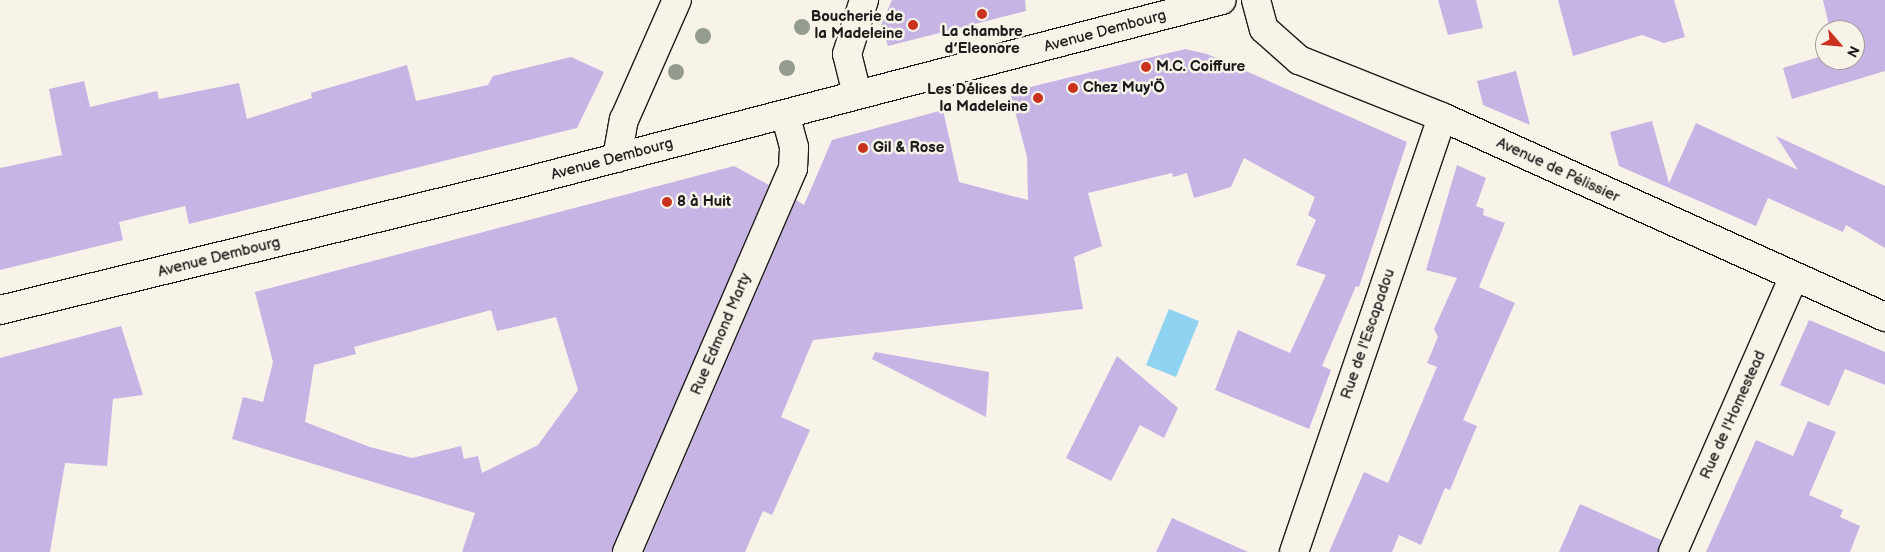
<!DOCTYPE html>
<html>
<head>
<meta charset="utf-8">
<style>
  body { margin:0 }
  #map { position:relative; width:1885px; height:552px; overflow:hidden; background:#f7f3e8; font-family:"Balsamiq Sans",sans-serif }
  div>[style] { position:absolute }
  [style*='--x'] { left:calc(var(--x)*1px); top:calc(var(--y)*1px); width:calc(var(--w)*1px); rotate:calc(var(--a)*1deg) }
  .water>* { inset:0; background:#8fd2f1 }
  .building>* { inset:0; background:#c6b4e5 }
  .roads { filter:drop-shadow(1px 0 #1c1c1c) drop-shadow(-1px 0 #1c1c1c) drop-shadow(0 1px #1c1c1c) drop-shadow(0 -1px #1c1c1c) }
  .minor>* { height:28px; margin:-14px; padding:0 14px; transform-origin:14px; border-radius:14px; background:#f7f3e8 }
  .primary>* { height:28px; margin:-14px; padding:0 14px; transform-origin:14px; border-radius:14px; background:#f7f3e8 }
  .trees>* { width:16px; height:16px; margin:-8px; border-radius:50%; background:#939c8e }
  .dots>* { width:14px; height:14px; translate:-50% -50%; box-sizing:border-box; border:2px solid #f7f3e8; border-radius:50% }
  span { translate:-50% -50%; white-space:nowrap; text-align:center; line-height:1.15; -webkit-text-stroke:5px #f7f3e8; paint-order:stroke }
  .poi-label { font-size:15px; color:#1c1c1c; font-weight:700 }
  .right { translate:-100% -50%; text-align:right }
  .left { translate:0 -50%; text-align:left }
  .street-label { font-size:15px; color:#1c1c1c }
  .north { position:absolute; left:1815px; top:20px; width:50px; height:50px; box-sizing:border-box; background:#f7f3e8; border:1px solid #9f9d96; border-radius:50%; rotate:117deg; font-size:14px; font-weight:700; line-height:20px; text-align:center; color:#1c1c1c }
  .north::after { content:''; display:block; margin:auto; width:18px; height:22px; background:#c8321e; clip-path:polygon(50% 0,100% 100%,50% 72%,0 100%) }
</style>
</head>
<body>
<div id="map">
  <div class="water">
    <div style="clip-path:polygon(1169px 309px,1199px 321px,1176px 377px,1146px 365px)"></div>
  </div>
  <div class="building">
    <div style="clip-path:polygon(892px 0,1025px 0,1026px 11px,888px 46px,881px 25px)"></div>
    <div style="clip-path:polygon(1438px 0,1476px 0,1483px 28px,1448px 35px)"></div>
    <div style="clip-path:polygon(1558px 0,1674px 0,1685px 37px,1664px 43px,1642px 35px,1573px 56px)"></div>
    <div style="clip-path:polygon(1823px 0,1885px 0,1885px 71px,1792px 99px,1783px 68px,1825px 55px,1825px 60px,1855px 60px,1855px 30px,1830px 30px)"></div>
    <div style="clip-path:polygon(1185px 49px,1207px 54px,1407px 142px,1359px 287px,1356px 286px,1322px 366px,1331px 370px,1309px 429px,1215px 390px,1238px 330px,1290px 353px,1326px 275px,1296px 265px,1316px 220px,1308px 215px,1315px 197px,1244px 158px,1231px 187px,1194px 198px,1187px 173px,1173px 177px,1172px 173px,1088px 193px,1102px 246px,1074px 257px,1083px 309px,813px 340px,781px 417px,810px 430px,772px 515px,763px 511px,745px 552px,644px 552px,796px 200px,804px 205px,832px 140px,943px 110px,959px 182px,1028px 200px,1027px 157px,1010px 92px)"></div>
    <div style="clip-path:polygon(571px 57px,604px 72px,577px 128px,189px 224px,185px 206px,119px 222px,123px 240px,0 270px,0 168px,62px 155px,49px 89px,84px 81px,90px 107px,157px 91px,159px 99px,239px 83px,247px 119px,312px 98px,311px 93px,407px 65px,416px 101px,488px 85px,493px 76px)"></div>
    <div style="clip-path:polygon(1516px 71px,1530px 125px,1483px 105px,1477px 81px)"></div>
    <div style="clip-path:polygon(1652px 121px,1669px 183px,1696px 123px,1798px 170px,1776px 136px,1885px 186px,1885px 248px,1846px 225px,1843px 232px,1768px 198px,1756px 226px,1619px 166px,1610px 132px)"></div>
    <div style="clip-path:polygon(1457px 165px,1486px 178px,1476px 206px,1484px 209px,1483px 215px,1505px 223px,1479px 287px,1515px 303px,1463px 420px,1477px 426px,1450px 490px,1445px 488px,1421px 545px,1399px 535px,1392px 552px,1329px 552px,1364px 472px,1388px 483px,1437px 367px,1427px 363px,1438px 337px,1434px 329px,1457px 278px,1426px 270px)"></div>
    <div style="clip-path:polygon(evenodd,734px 166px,769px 185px,612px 552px,462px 552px,475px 513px,232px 439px,243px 397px,263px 402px,273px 362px,255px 292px,734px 166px,491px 310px,497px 331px,556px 317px,578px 390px,538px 445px,482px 473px,478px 456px,464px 459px,461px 446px,412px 458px,370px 447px,305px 422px,314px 365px,356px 354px,354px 347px,491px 310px)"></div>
    <div style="clip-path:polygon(1809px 320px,1885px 352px,1885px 385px,1845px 369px,1829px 406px,1780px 385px)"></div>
    <div style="clip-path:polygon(121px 326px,143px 395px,113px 399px,107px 466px,65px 463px,50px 552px,0 552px,0 358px)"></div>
    <div style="clip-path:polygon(875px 352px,989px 372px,986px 417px,872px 359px)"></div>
    <div style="clip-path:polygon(1117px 356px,1178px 408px,1164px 438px,1140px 425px,1111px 481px,1066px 458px)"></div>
    <div style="clip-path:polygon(1808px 421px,1836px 432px,1809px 495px,1843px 510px,1840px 517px,1860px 526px,1850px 552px,1706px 552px,1756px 440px,1793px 456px)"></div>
    <div style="clip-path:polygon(1580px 504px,1661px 540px,1658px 552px,1559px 552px)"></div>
    <div style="clip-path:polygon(1172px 518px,1248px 552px,1156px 552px)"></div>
  </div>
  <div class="roads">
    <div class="minor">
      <div style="--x:1256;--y:0;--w:30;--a:75"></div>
      <div style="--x:1264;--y:29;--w:47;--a:41.5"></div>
      <div style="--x:1299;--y:60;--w:154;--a:21.7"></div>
      <div style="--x:1442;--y:117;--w:486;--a:24.3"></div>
      <div style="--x:857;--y:94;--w:41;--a:-104"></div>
      <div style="--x:847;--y:54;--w:57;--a:-72.5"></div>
      <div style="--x:617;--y:158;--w:39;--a:-80"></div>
      <div style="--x:624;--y:120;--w:131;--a:-66.2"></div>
      <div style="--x:627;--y:552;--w:418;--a:-66.6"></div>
      <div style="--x:793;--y:168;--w:21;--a:-87"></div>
      <div style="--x:794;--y:147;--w:34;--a:-105"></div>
      <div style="--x:1294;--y:552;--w:459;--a:-71.2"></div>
      <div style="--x:1673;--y:552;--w:300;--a:-66.3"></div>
    </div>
    <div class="primary">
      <div style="--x:0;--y:310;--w:535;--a:-13.72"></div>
      <div style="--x:520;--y:183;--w:725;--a:-14.61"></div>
    </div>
  </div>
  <div class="trees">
    <div style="left:802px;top:27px"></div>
    <div style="left:703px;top:36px"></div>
    <div style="left:787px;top:68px"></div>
    <div style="left:676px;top:72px"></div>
  </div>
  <div class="dots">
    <div style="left:982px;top:14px;background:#c8321e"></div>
    <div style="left:913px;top:25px;background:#c8321e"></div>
    <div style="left:1146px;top:67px;background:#c8321e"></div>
    <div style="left:1073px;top:88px;background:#c8321e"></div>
    <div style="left:1038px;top:98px;background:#c8321e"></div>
    <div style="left:863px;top:148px;background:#c8321e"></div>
    <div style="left:667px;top:202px;background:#c8321e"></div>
  </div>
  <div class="poi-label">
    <span class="right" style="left:903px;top:25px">Boucherie de<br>la Madeleine</span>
    <span style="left:982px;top:40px">La chambre<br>d’Eleonore</span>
    <span class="left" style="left:1156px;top:67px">M.C. Coiffure</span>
    <span class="left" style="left:1083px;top:88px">Chez Muy'Ö</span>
    <span class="right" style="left:1028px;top:98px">Les Délices de<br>la Madeleine</span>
    <span class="left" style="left:873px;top:148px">Gil &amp; Rose</span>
    <span class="left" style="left:677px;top:202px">8 à Huit</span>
  </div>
  <div class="street-label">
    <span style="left:1105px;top:31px;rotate:-15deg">Avenue Dembourg</span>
    <span style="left:612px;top:159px;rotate:-15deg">Avenue Dembourg</span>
    <span style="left:1558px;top:170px;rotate:25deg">Avenue de Pélissier</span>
    <span style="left:219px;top:257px;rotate:-14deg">Avenue Dembourg</span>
    <span style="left:721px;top:334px;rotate:-67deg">Rue Edmond Marty</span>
    <span style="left:1368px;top:334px;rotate:-71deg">Rue de l'Escapadou</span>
    <span style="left:1733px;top:415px;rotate:-66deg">Rue de l'Homestead</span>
  </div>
  <div class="north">N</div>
</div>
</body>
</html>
